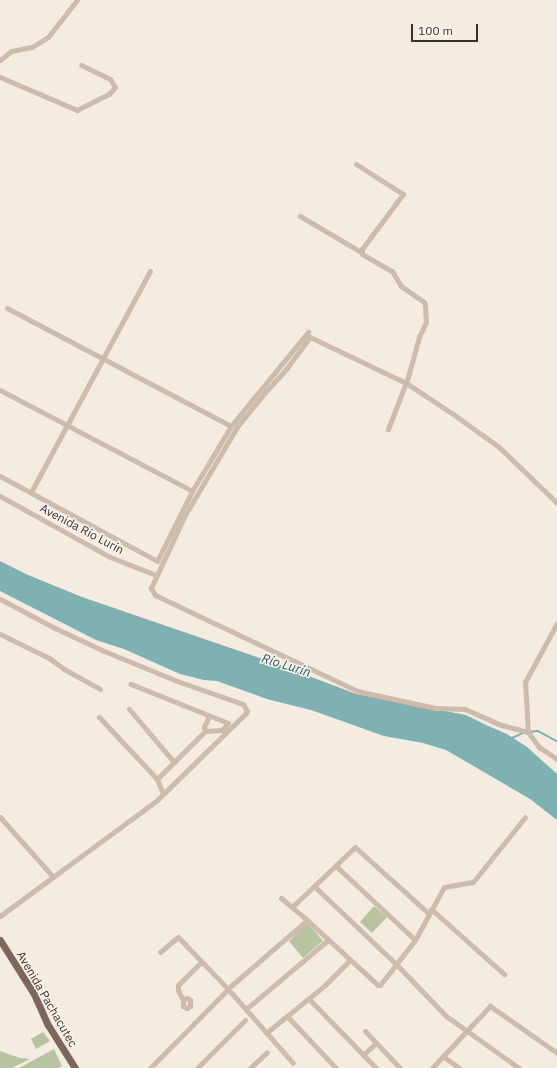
<!DOCTYPE html>
<html>
<head>
<meta charset="utf-8">
<style>
  body { margin:0 }
  #map { position:relative; width:557px; height:1068px; overflow:hidden; background:#f4ebe1; font-family:"IBM Plex Sans",sans-serif }
  div>[style] { position:absolute }
  [style*='--x'] { left:calc(var(--x)*1px); top:calc(var(--y)*1px); width:calc(var(--w)*1px); rotate:calc(var(--a)*1deg) }
  .green>* { inset:0; background:#b8c4a0 }
  .water>* { inset:0; background:#7fb0b2 }
  .stream>* { height:1.5px; margin:-0.75px; padding:0 0.75px; transform-origin:0.75px; border-radius:0.75px; background:#7fb0b2 }
  .minor>* { height:5px; margin:-2.5px; padding:0 2.5px; transform-origin:2.5px; border-radius:2.5px; background:#cdbbac }
  .major>* { height:7px; margin:-3.5px; padding:0 3.5px; transform-origin:3.5px; border-radius:3.5px; background:#7d675c }
  span { translate:-50% -50%; white-space:nowrap; text-align:center; line-height:1.15; -webkit-text-stroke:3px #fbf5ee; paint-order:stroke }
  .street-label { font-size:12px; color:#3b302b }
  .water-label { font-size:13px; color:#1f5a5e; font-style:italic }
  .scale { position:absolute; left:411px; top:24px; width:67px; height:18px; box-sizing:border-box; border:2px solid #3b302b; border-top:0; padding-left:5px; font-size:12px; line-height:14px; white-space:nowrap; color:#3b302b; -webkit-text-stroke:3px #fbf5ee; paint-order:stroke }
</style>
</head>
<body>
<div id="map">
  <div class="green">
    <div style="clip-path:polygon(374px 906px,387px 917px,372px 933px,360px 922px)"></div>
    <div style="clip-path:polygon(307px 922px,323px 941px,303px 958px,289px 941px)"></div>
    <div style="clip-path:polygon(43px 1032px,50px 1041px,36px 1049px,31px 1039px)"></div>
    <div style="clip-path:polygon(54px 1049px,62px 1066px,58px 1068px,19px 1068px)"></div>
    <div style="clip-path:polygon(0 1051px,20px 1058px,30px 1059px,12px 1068px,0 1068px)"></div>
  </div>
  <div class="water">
    <div style="clip-path:polygon(0 561px,28px 575px,82px 597px,283px 666px,356px 694px,466px 715px,486px 725px,507px 734px,527px 747px,557px 774px,557px 820px,530px 799px,446px 750px,423px 743px,384px 736px,311px 710px,267px 699px,217px 681px,204px 680px,180px 674px,124px 649px,96px 640px,0 591px)"></div>
  </div>
  <div class="stream">
    <div style="--x:529;--y:732;--w:9;--a:-6"></div>
    <div style="--x:538;--y:731;--w:21;--a:28"></div>
    <div style="--x:512;--y:738;--w:12;--a:-24"></div>
  </div>
  <div class="minor">
    <div style="--x:0;--y:60;--w:14;--a:-39"></div>
    <div style="--x:11;--y:51;--w:21;--a:-11"></div>
    <div style="--x:32;--y:47;--w:19;--a:-32"></div>
    <div style="--x:48;--y:37;--w:47;--a:-51.9"></div>
    <div style="--x:0;--y:77;--w:84;--a:23.2"></div>
    <div style="--x:77;--y:110;--w:36;--a:-27"></div>
    <div style="--x:109;--y:94;--w:9;--a:-49"></div>
    <div style="--x:115;--y:87;--w:9;--a:-122"></div>
    <div style="--x:110;--y:79;--w:32;--a:-154"></div>
    <div style="--x:356;--y:164;--w:56;--a:32.6"></div>
    <div style="--x:403;--y:194;--w:69;--a:126.7"></div>
    <div style="--x:362;--y:249;--w:5;--a:90"></div>
    <div style="--x:362;--y:254;--w:34;--a:30"></div>
    <div style="--x:392;--y:271;--w:17;--a:59"></div>
    <div style="--x:401;--y:286;--w:28;--a:35"></div>
    <div style="--x:424;--y:302;--w:3;--a:72"></div>
    <div style="--x:425;--y:305;--w:17;--a:87"></div>
    <div style="--x:426;--y:322;--w:17;--a:115"></div>
    <div style="--x:419;--y:337;--w:41;--a:105.4"></div>
    <div style="--x:408;--y:377;--w:56;--a:111"></div>
    <div style="--x:300;--y:216;--w:71;--a:30.5"></div>
    <div style="--x:7;--y:308;--w:253;--a:27.8"></div>
    <div style="--x:0;--y:390;--w:217;--a:27.7"></div>
    <div style="--x:0;--y:476;--w:179;--a:28.4"></div>
    <div style="--x:157;--y:561;--w:78;--a:-63.4"></div>
    <div style="--x:192;--y:491;--w:76;--a:-59"></div>
    <div style="--x:231;--y:426;--w:122;--a:-50.7"></div>
    <div style="--x:31;--y:492;--w:251;--a:-61.7"></div>
    <div style="--x:0;--y:496;--w:126;--a:29"></div>
    <div style="--x:110;--y:557;--w:49;--a:21.4"></div>
    <div style="--x:557;--y:503;--w:81;--a:-136"></div>
    <div style="--x:499;--y:447;--w:57;--a:-144.3"></div>
    <div style="--x:453;--y:414;--w:56;--a:-146.6"></div>
    <div style="--x:406;--y:383;--w:106;--a:-154.4"></div>
    <div style="--x:310;--y:337;--w:39;--a:127"></div>
    <div style="--x:287;--y:368;--w:31;--a:132"></div>
    <div style="--x:266;--y:391;--w:46;--a:128.9"></div>
    <div style="--x:237;--y:427;--w:102;--a:120.6"></div>
    <div style="--x:185;--y:515;--w:81;--a:115"></div>
    <div style="--x:151;--y:588;--w:8;--a:60"></div>
    <div style="--x:155;--y:595;--w:224;--a:25.4"></div>
    <div style="--x:357;--y:691;--w:80;--a:12.3"></div>
    <div style="--x:435;--y:708;--w:30;--a:2"></div>
    <div style="--x:465;--y:709;--w:36;--a:24"></div>
    <div style="--x:498;--y:724;--w:31;--a:15"></div>
    <div style="--x:528;--y:732;--w:19;--a:54"></div>
    <div style="--x:539;--y:747;--w:22;--a:34"></div>
    <div style="--x:0;--y:599;--w:62;--a:27.8"></div>
    <div style="--x:55;--y:628;--w:54;--a:25.1"></div>
    <div style="--x:104;--y:651;--w:79;--a:22.3"></div>
    <div style="--x:177;--y:681;--w:70;--a:19.2"></div>
    <div style="--x:243;--y:704;--w:8;--a:60"></div>
    <div style="--x:247;--y:711;--w:2;--a:117"></div>
    <div style="--x:246;--y:713;--w:126;--a:135.6"></div>
    <div style="--x:156;--y:801;--w:194;--a:143.6"></div>
    <div style="--x:0;--y:634;--w:55;--a:26.1"></div>
    <div style="--x:49;--y:658;--w:19;--a:36"></div>
    <div style="--x:64;--y:669;--w:41;--a:29.1"></div>
    <div style="--x:129;--y:709;--w:70;--a:49.7"></div>
    <div style="--x:99;--y:717;--w:85;--a:46.9"></div>
    <div style="--x:157;--y:779;--w:68;--a:-45"></div>
    <div style="--x:205;--y:731;--w:17;--a:-3"></div>
    <div style="--x:222;--y:730;--w:9;--a:-49"></div>
    <div style="--x:228;--y:723;--w:105;--a:-158.1"></div>
    <div style="--x:205;--y:731;--w:4;--a:-104"></div>
    <div style="--x:204;--y:727;--w:12;--a:-66"></div>
    <div style="--x:528;--y:732;--w:50;--a:-93.4"></div>
    <div style="--x:525;--y:682;--w:67;--a:-61.5"></div>
    <div style="--x:157;--y:779;--w:16;--a:68"></div>
    <div style="--x:0;--y:817;--w:80;--a:48.5"></div>
    <div style="--x:336;--y:866;--w:108;--a:43.1"></div>
    <div style="--x:314;--y:886;--w:115;--a:43.6"></div>
    <div style="--x:397;--y:965;--w:71;--a:46.1"></div>
    <div style="--x:446;--y:1016;--w:90;--a:35.5"></div>
    <div style="--x:281;--y:898;--w:34;--a:40"></div>
    <div style="--x:307;--y:920;--w:96;--a:42.5"></div>
    <div style="--x:378;--y:985;--w:2;--a:0"></div>
    <div style="--x:380;--y:985;--w:57;--a:-52.1"></div>
    <div style="--x:415;--y:940;--w:60;--a:-61.3"></div>
    <div style="--x:444;--y:887;--w:29;--a:-10"></div>
    <div style="--x:473;--y:882;--w:83;--a:-51.3"></div>
    <div style="--x:292;--y:907;--w:87;--a:-43.6"></div>
    <div style="--x:355;--y:847;--w:98;--a:42.1"></div>
    <div style="--x:431;--y:909;--w:98;--a:41.7"></div>
    <div style="--x:160;--y:952;--w:23;--a:-40"></div>
    <div style="--x:178;--y:937;--w:72;--a:46.1"></div>
    <div style="--x:228;--y:989;--w:98;--a:48.7"></div>
    <div style="--x:309;--y:999;--w:96;--a:45.8"></div>
    <div style="--x:183;--y:1000;--w:4;--a:-27"></div>
    <div style="--x:187;--y:998;--w:4;--a:34"></div>
    <div style="--x:190;--y:1000;--w:6;--a:90"></div>
    <div style="--x:190;--y:1006;--w:4;--a:146"></div>
    <div style="--x:187;--y:1008;--w:4;--a:-153"></div>
    <div style="--x:183;--y:1006;--w:6;--a:-90"></div>
    <div style="--x:183;--y:1000;--w:11;--a:-117"></div>
    <div style="--x:178;--y:990;--w:5;--a:-90"></div>
    <div style="--x:178;--y:985;--w:33;--a:-45"></div>
    <div style="--x:246;--y:1009;--w:107;--a:-40.1"></div>
    <div style="--x:287;--y:1016;--w:71;--a:46.7"></div>
    <div style="--x:365;--y:1031;--w:51;--a:46.6"></div>
    <div style="--x:266;--y:1033;--w:76;--a:-39.1"></div>
    <div style="--x:325;--y:985;--w:35;--a:-45"></div>
    <div style="--x:363;--y:1055;--w:18;--a:-43"></div>
    <div style="--x:443;--y:1056;--w:20;--a:37"></div>
    <div style="--x:150;--y:1068;--w:117;--a:-45.3"></div>
    <div style="--x:232;--y:985;--w:99;--a:-40.9"></div>
    <div style="--x:197;--y:1068;--w:68;--a:-45"></div>
    <div style="--x:250;--y:1068;--w:23;--a:-43"></div>
    <div style="--x:432;--y:1068;--w:85;--a:-46.9"></div>
    <div style="--x:490;--y:1006;--w:82;--a:35"></div>
  </div>
  <div class="major">
    <div style="--x:0;--y:940;--w:64;--a:57.8"></div>
    <div style="--x:34;--y:994;--w:34;--a:66"></div>
    <div style="--x:48;--y:1025;--w:51;--a:57.9"></div>
  </div>
  <div class="street-label">
    <span style="left:82px;top:529px;rotate:28deg">Avenida Río Lurín</span>
    <span style="left:47px;top:999px;rotate:60deg">Avenida Pachacutec</span>
  </div>
  <div class="water-label">
    <span style="left:286px;top:666px;rotate:17deg">Río Lurín</span>
  </div>
  <div class="scale">100 m</div>
</div>
</body>
</html>
